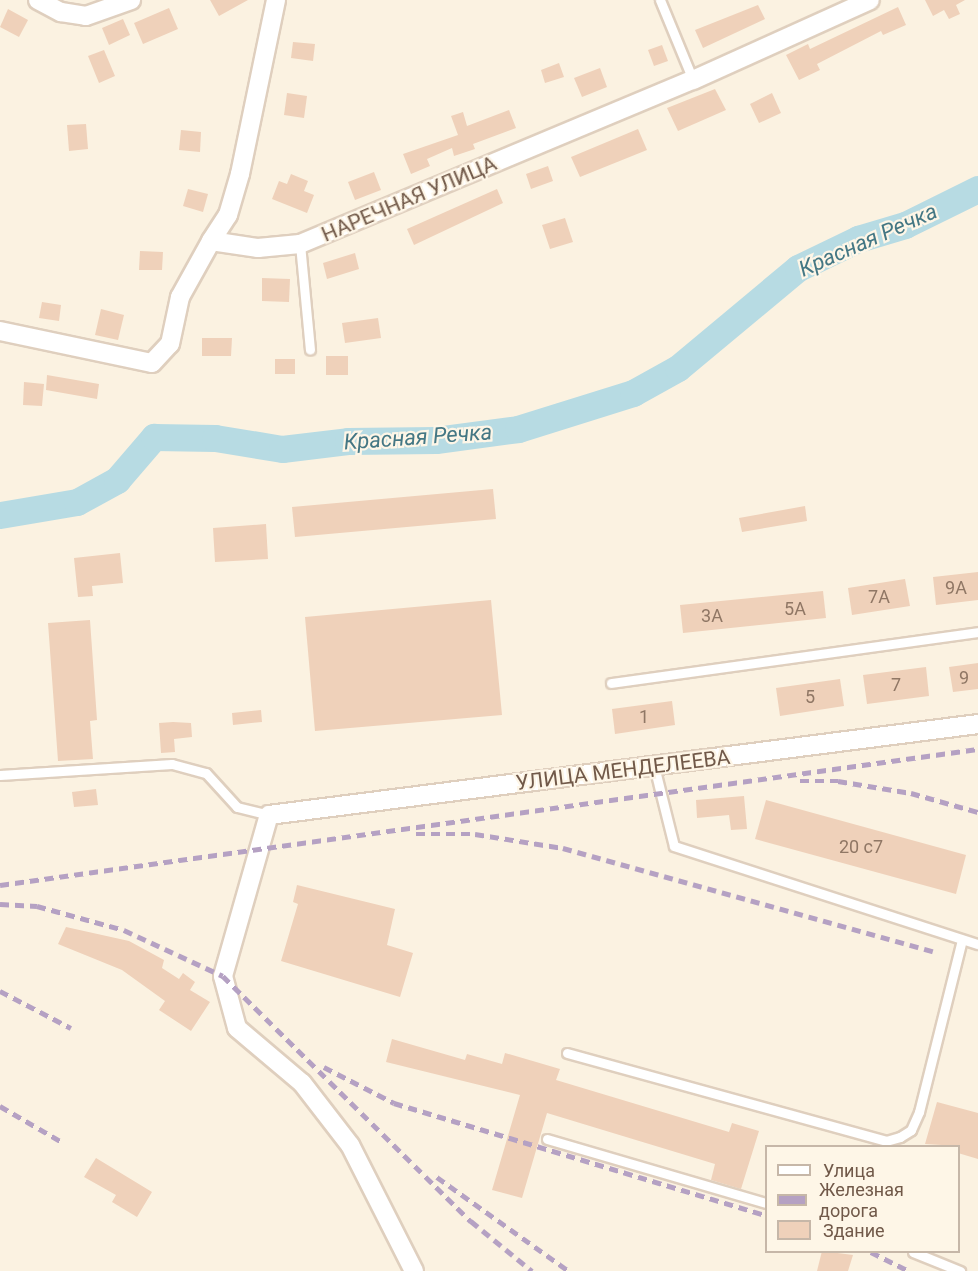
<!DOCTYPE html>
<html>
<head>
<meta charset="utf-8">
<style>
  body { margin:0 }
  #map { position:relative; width:978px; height:1271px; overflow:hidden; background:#fbf2e1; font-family:Roboto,sans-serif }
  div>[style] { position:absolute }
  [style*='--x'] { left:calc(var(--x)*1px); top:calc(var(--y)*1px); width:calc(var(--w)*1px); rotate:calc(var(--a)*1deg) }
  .river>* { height:27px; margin:-13.5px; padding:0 13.5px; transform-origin:13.5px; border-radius:13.5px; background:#b7dbe3 }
  .building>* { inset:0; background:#efd1ba }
  .roads { filter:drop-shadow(2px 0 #dfcfbe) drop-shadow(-2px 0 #dfcfbe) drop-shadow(0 2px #dfcfbe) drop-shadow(0 -2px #dfcfbe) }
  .service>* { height:9px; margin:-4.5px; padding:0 4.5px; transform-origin:4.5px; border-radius:4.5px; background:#fff }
  .minor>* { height:18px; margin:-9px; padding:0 9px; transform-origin:9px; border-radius:9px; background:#fff }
  .rail>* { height:4.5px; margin-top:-2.25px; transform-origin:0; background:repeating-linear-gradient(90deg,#b5a1c3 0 9px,transparent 0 15px) }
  span { translate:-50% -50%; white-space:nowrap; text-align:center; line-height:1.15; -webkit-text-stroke:4.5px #fef6e7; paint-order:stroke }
  .number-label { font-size:18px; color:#907765 }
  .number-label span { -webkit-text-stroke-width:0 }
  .street-label { font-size:21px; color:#715949 }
  .water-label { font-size:22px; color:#447784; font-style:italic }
  .legend { position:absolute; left:765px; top:1145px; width:195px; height:108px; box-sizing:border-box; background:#fef6e7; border:2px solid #c6b7a8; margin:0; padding:8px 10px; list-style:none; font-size:18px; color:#715949 }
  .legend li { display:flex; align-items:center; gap:12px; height:30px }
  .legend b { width:30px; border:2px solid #c6b7a8 }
</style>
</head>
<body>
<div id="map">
  <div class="river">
    <div style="--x:0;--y:515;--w:78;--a:-9.6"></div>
    <div style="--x:77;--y:502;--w:46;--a:-28.8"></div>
    <div style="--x:117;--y:480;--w:57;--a:-49.3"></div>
    <div style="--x:154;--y:437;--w:61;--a:0.9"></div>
    <div style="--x:215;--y:438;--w:68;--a:9.3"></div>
    <div style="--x:282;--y:449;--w:66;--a:-6.9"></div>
    <div style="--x:348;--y:441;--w:88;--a:-0.7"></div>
    <div style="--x:436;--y:440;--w:83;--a:-7.6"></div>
    <div style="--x:518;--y:429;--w:121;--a:-17.4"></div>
    <div style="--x:633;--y:393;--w:51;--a:-29.1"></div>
    <div style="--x:678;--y:368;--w:156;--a:-39.8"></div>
    <div style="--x:798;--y:268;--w:67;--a:-25.8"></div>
    <div style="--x:858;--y:239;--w:49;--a:-16.6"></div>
    <div style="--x:905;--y:225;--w:81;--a:-26.3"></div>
  </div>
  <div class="building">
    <div style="clip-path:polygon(210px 0,248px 0,219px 16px)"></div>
    <div style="clip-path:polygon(925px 0,965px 0,956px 5px,960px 14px,949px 19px,944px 10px,933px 16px)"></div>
    <div style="clip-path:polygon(758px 5px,765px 19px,703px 48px,695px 30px)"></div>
    <div style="clip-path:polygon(898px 7px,906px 25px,883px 35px,881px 31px,817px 64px,820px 70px,799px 80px,786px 55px,808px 44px,810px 49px)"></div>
    <div style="clip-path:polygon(169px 8px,178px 29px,143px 44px,134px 23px)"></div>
    <div style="clip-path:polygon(8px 9px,28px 20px,19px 37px,0 27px)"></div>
    <div style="clip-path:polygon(123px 19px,130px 35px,109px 45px,102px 28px)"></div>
    <div style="clip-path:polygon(293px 42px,315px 44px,313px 61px,291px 58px)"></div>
    <div style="clip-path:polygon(662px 45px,668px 61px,654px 66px,648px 50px)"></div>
    <div style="clip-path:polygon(104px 50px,115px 76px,99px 83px,88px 56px)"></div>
    <div style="clip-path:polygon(559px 63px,564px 77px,545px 83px,541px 70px)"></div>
    <div style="clip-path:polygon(600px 68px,607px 87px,582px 97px,574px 78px)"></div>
    <div style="clip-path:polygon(715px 89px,726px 110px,678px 131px,667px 108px)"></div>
    <div style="clip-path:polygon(287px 93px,307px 96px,304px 118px,284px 115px)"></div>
    <div style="clip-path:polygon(772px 93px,781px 113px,759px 123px,750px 104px)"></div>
    <div style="clip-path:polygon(509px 110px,516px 128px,473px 144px,475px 149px,454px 156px,452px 148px,427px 159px,430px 166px,411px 174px,403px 154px,458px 135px,451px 116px,463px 112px,467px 126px)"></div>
    <div style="clip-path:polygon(86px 124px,88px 149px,69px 151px,67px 125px)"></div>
    <div style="clip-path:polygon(638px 129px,647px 150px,580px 177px,571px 157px)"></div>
    <div style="clip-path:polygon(181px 130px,201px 132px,200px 152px,179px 150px)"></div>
    <div style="clip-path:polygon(548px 166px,553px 181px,531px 189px,526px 174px)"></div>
    <div style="clip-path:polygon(374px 172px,381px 190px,355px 200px,348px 182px)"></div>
    <div style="clip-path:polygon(291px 174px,308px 181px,304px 191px,314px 195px,307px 213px,272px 199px,279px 181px,287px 184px)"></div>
    <div style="clip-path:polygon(188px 189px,208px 194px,203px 212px,183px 206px)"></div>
    <div style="clip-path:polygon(497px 189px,503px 203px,414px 245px,407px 229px)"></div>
    <div style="clip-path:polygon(565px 218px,573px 242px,550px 249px,542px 225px)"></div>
    <div style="clip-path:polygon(140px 251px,163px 252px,162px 270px,139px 270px)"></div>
    <div style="clip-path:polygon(355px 253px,359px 269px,327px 279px,323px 263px)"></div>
    <div style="clip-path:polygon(262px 278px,290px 279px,289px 302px,262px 301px)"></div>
    <div style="clip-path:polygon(42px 302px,61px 305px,59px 321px,39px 318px)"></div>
    <div style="clip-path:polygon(101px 309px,124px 315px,118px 340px,95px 335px)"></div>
    <div style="clip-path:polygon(378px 318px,381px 338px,345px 343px,342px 323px)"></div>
    <div style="clip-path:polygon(202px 338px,232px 338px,231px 356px,202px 356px)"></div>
    <div style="clip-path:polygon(326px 356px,348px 356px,348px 375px,326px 375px)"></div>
    <div style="clip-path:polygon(275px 359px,295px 359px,295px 374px,275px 374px)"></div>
    <div style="clip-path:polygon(47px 375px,99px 384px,97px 399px,46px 390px)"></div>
    <div style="clip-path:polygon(24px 382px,44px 384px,42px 406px,23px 405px)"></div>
    <div style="clip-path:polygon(493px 489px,496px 519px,295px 537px,292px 507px)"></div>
    <div style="clip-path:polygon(805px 506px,807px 521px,742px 532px,739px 518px)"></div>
    <div style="clip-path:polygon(266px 524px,268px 559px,215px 562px,213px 528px)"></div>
    <div style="clip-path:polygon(120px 553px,123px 583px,92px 586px,93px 596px,78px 597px,74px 558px)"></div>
    <div style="clip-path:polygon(978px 572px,978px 600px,936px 605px,933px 577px)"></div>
    <div style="clip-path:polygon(905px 579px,910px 606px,852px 615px,848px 588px)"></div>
    <div style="clip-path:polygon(823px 591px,826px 618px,683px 633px,680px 605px)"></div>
    <div style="clip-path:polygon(491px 600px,502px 715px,315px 731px,305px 617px)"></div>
    <div style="clip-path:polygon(90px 620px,97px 720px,90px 721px,93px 759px,58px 761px,48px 623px)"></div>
    <div style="clip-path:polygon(978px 663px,978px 689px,953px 692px,949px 667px)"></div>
    <div style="clip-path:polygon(926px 667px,929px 696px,867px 704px,863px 675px)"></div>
    <div style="clip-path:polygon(840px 679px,844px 706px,780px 716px,776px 688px)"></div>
    <div style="clip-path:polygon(672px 701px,675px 725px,615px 734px,612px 709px)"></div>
    <div style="clip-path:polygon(261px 710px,262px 722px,233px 725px,232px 713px)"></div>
    <div style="clip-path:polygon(173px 722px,191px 723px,192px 737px,174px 739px,175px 752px,161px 753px,159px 723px)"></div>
    <div style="clip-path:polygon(96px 789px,98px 805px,74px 807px,72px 792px)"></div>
    <div style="clip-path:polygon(744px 796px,747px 829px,731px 830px,729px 815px,697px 818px,696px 800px)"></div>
    <div style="clip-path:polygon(766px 800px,966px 855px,956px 894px,755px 839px)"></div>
    <div style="clip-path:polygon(297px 885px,395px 909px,387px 945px,413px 953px,400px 997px,281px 961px,298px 904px,293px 902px)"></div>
    <div style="clip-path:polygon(66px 927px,129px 941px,164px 960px,162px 968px,179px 979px,183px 973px,195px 982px,190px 990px,210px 1002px,191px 1031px,159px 1010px,165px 1001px,122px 970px,58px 944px)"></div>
    <div style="clip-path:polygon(392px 1039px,465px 1060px,467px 1054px,502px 1064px,505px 1053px,560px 1069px,556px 1080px,729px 1132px,732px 1123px,759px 1131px,741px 1189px,711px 1180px,715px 1164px,547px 1113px,522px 1198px,492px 1190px,520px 1095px,386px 1062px)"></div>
    <div style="clip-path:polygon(937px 1102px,978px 1113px,978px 1159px,958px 1153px,958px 1146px,925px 1144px)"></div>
    <div style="clip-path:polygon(96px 1158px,152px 1192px,137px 1217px,112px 1202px,116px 1195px,84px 1177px)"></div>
    <div style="clip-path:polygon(822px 1251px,853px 1255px,848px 1271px,817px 1271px)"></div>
  </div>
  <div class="roads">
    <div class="service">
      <div style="--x:660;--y:0;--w:87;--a:67.6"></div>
      <div style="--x:300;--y:244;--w:106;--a:84.6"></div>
      <div style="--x:611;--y:683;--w:371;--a:-7.9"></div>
      <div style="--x:654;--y:766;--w:82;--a:76"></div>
      <div style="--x:674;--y:846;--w:319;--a:17.9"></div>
      <div style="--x:0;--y:775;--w:172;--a:-3.7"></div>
      <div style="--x:172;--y:764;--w:35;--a:15"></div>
      <div style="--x:206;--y:773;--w:46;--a:47.6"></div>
      <div style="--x:237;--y:807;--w:33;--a:14"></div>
      <div style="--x:567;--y:1053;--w:331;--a:15.4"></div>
      <div style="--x:886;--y:1141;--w:15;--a:-16"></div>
      <div style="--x:900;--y:1137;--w:13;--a:-32"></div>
      <div style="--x:911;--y:1130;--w:20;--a:-66"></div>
      <div style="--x:919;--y:1112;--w:177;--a:-76"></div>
      <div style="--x:547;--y:1139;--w:228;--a:16.3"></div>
      <div style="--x:913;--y:1252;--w:51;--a:22"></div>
    </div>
    <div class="minor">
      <div style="--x:38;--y:0;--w:26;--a:28"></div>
      <div style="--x:61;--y:12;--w:25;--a:9"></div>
      <div style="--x:86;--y:16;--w:48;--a:-19.6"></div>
      <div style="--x:211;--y:241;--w:31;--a:-57"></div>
      <div style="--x:228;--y:215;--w:43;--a:-73.7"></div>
      <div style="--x:240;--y:174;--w:178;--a:-78.3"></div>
      <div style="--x:0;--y:331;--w:155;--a:11.9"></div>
      <div style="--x:152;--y:363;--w:26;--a:-47"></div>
      <div style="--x:170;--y:344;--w:48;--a:-78"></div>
      <div style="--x:180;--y:297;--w:64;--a:-61"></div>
      <div style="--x:211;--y:241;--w:48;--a:8.5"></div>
      <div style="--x:258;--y:248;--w:42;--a:-5.4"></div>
      <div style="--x:300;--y:244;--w:426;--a:-22.7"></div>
      <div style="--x:693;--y:80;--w:194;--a:-24.3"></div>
      <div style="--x:414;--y:1271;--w:141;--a:-116.9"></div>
      <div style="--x:350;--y:1145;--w:78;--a:-127.7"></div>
      <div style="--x:302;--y:1083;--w:85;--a:-139.8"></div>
      <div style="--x:237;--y:1028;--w:54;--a:-105.1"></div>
      <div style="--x:223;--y:976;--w:167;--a:-74.1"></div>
      <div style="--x:269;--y:815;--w:715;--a:-7.31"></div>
    </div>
  </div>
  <div class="rail">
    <div style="--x:800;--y:781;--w:38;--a:0"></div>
    <div style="--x:838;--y:781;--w:74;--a:9.3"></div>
    <div style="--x:911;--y:793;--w:70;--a:15.8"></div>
    <div style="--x:416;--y:834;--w:59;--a:0"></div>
    <div style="--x:475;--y:834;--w:89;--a:9"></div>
    <div style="--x:563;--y:848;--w:389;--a:15.6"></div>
    <div style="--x:0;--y:885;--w:987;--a:-7.92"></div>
    <div style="--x:0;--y:904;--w:37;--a:3"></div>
    <div style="--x:37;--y:906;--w:90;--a:15.4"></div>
    <div style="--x:124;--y:930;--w:109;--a:24.9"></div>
    <div style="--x:223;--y:976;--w:349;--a:44.7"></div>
    <div style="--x:471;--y:1221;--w:79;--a:39.3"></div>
    <div style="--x:0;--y:991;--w:80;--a:27.5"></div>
    <div style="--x:324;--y:1067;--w:79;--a:27.2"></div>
    <div style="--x:394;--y:1103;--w:388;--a:16.8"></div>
    <div style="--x:0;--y:1106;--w:72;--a:30.1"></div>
    <div style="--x:437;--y:1177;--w:162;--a:35.5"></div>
    <div style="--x:871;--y:1252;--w:42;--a:26.6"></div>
  </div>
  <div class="number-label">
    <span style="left:956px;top:588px">9А</span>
    <span style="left:879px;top:597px">7А</span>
    <span style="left:795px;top:609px">5А</span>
    <span style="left:712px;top:616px">3А</span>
    <span style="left:964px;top:678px">9</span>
    <span style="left:896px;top:685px">7</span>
    <span style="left:810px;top:697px">5</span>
    <span style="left:644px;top:717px">1</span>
    <span style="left:861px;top:847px">20 с7</span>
  </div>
  <div class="street-label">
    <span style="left:409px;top:199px;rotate:-23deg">НАРЕЧНАЯ УЛИЦА</span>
    <span style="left:623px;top:770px;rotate:-7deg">УЛИЦА МЕНДЕЛЕЕВА</span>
  </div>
  <div class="water-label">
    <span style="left:868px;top:240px;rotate:-24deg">Красная Речка</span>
    <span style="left:418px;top:437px;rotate:-4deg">Красная Речка</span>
  </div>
  <ul class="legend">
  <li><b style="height:8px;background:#fff"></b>Улица</li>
  <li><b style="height:8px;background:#b5a1c3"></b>Железная дорога</li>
  <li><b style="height:16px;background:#efd1ba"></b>Здание</li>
  </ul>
</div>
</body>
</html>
